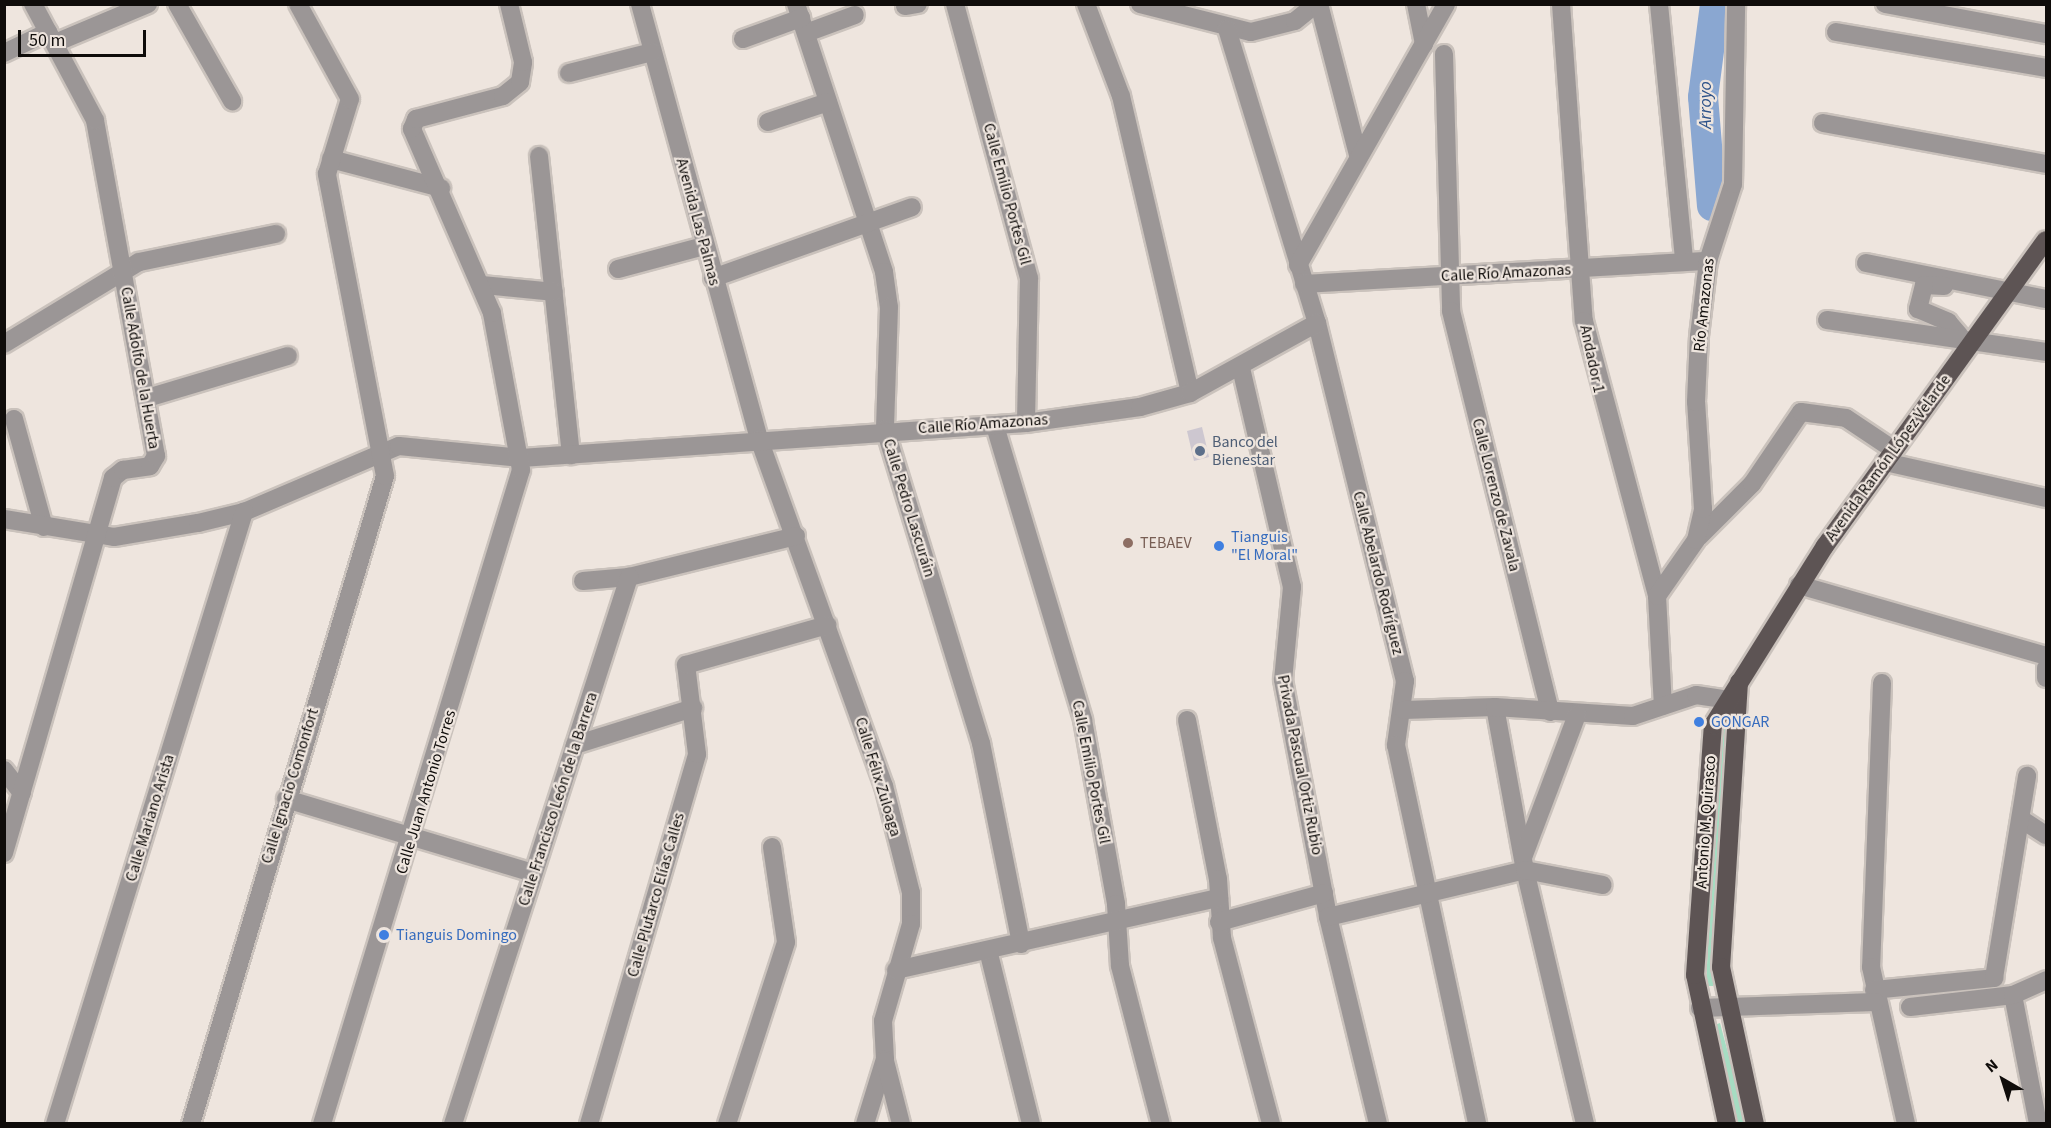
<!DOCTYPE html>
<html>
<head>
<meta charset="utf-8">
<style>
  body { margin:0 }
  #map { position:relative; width:2051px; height:1128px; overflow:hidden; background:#eee5de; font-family:"Source Sans 3",sans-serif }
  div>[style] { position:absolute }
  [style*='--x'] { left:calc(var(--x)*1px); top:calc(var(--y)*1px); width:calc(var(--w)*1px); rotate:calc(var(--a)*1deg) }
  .green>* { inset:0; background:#a6dcc2 }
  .river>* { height:30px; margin:-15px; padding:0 15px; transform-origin:15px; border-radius:15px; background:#8aa7d1 }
  .building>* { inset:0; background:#cdc7d0 }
  .roads { filter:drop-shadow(2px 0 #cac2bc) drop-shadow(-2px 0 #cac2bc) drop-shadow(0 2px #cac2bc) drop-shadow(0 -2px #cac2bc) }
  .minor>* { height:18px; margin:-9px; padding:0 9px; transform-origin:9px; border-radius:9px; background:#9b9696 }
  .major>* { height:18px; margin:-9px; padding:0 9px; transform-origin:9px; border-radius:9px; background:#5d5454 }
  .dots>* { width:16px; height:16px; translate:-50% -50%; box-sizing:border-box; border:3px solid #eee5de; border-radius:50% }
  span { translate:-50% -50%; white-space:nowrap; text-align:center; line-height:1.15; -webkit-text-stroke:4.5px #eee5de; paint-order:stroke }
  .street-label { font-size:16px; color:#0f0c0a }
  .service-label { font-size:16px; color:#4e5e75 }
  .left { translate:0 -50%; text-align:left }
  .shop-label { font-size:16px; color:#366cbe }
  .education-label { font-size:16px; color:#785e54 }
  .water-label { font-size:18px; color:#2d5289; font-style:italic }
  .frame { position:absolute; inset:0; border:6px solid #0f0c0a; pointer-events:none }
  .north { position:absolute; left:1973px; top:1050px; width:60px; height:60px; -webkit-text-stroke:4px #eee5de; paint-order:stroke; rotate:321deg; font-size:16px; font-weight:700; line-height:24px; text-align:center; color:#0f0c0a }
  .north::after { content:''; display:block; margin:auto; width:21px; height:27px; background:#0f0c0a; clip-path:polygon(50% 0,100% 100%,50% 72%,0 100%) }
  .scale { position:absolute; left:18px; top:30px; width:128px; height:27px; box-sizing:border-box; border:3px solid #0f0c0a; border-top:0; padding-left:8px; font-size:18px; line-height:21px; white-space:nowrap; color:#0f0c0a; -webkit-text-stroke:4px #eee5de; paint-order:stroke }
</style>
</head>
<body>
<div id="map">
  <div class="green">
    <div style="clip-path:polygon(1719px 720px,1726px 720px,1713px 986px,1706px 986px)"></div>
    <div style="clip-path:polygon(1720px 1023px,1747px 1123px,1738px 1123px,1712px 1026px)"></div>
  </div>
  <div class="river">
    <div style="--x:1712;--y:206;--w:109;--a:-94.7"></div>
    <div style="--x:1703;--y:97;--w:94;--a:-82.6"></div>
  </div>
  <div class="building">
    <div style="clip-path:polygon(1202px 427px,1209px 457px,1194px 461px,1187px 431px)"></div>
  </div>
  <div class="roads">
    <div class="minor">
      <div style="--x:177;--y:4;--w:112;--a:60.4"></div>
      <div style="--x:640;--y:4;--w:451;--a:74.7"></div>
      <div style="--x:759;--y:439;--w:369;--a:70.2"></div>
      <div style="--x:884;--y:786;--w:110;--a:75.8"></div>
      <div style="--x:911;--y:893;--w:31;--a:90"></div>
      <div style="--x:911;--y:924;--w:101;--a:106.1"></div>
      <div style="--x:883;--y:1021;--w:38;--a:87"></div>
      <div style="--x:885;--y:1059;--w:68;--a:107.1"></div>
      <div style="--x:796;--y:4;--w:282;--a:71.8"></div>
      <div style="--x:884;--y:272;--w:35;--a:82"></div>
      <div style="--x:889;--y:307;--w:122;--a:91.9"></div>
      <div style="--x:885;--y:429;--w:328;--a:73"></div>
      <div style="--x:981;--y:743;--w:205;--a:78.7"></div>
      <div style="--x:955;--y:4;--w:284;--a:74.9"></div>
      <div style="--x:1029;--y:278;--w:145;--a:91.2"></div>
      <div style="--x:1086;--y:4;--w:98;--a:69.2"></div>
      <div style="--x:1121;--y:96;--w:305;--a:76.9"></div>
      <div style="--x:1140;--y:4;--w:114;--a:14.2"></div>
      <div style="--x:1251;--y:32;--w:45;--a:-14"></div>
      <div style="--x:1295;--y:21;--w:27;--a:-39"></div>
      <div style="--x:1319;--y:4;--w:156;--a:75.5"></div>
      <div style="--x:1416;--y:4;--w:41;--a:78.7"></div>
      <div style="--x:1561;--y:4;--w:318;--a:85.9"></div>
      <div style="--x:1584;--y:321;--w:285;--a:75.1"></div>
      <div style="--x:1657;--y:596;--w:110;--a:86.9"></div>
      <div style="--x:1659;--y:4;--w:258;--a:84.4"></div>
      <div style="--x:1885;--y:4;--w:164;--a:10.6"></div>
      <div style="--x:905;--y:6;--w:13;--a:-9"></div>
      <div style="--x:1227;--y:29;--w:307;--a:73"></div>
      <div style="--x:1317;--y:323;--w:369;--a:76.2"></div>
      <div style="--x:1405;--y:681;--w:65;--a:98"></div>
      <div style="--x:1396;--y:745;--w:388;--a:77.9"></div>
      <div style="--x:1836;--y:32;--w:213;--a:9.7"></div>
      <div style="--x:806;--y:33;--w:52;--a:-20.2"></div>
      <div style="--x:743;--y:39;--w:62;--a:-19.9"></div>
      <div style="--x:55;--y:43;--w:101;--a:-22.8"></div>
      <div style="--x:4;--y:53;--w:49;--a:-25.5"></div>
      <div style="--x:1444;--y:54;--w:257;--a:88.4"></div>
      <div style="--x:1451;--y:311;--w:413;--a:76.1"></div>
      <div style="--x:569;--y:73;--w:86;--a:-14.2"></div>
      <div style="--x:768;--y:122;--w:63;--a:-18.4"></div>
      <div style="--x:1823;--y:123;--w:227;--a:10.4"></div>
      <div style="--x:539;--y:156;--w:301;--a:83.9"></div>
      <div style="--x:331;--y:159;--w:114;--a:14.8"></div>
      <div style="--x:1866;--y:263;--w:184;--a:11.3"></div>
      <div style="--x:1298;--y:265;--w:300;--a:-60.4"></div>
      <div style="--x:618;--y:269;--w:89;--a:-15"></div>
      <div style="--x:713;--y:278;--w:211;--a:-19.6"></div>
      <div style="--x:1304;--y:284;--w:405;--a:-3.3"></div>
      <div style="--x:483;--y:285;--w:71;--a:5.6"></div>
      <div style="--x:1944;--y:286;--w:20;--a:-177"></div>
      <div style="--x:1924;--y:285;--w:25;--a:104"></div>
      <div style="--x:1918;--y:309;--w:33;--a:23"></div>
      <div style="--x:1948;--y:322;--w:18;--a:49"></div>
      <div style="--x:1827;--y:320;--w:221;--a:8.3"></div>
      <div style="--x:4;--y:344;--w:158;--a:-31.3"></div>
      <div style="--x:139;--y:262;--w:140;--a:-11.6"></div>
      <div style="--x:1241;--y:368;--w:225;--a:76.9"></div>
      <div style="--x:1292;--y:587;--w:93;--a:95.5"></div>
      <div style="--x:1283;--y:680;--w:241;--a:79.2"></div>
      <div style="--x:1328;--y:917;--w:213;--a:76.4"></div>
      <div style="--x:147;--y:398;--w:147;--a:-16.6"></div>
      <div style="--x:14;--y:419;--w:112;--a:74.5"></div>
      <div style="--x:995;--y:426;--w:307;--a:73.3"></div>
      <div style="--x:1083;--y:720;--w:187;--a:79.8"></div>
      <div style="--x:1116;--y:904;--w:62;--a:86.3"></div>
      <div style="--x:1120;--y:966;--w:163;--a:75.5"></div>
      <div style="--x:1885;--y:462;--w:165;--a:12.6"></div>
      <div style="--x:4;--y:519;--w:111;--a:9.3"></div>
      <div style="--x:114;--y:537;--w:85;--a:-9.5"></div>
      <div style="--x:198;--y:523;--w:47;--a:-13.4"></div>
      <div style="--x:244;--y:512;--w:168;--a:-23.1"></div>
      <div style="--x:399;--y:446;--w:123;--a:5.6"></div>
      <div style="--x:521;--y:458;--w:506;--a:-3.96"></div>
      <div style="--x:1026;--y:423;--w:115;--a:-8"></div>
      <div style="--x:1140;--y:407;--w:52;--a:-15.6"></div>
      <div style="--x:1190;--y:393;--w:145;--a:-28.9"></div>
      <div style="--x:1699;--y:537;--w:75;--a:-45"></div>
      <div style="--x:1752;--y:484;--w:87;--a:-55.8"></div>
      <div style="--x:1801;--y:412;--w:45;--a:7.6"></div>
      <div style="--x:1846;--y:418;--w:58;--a:33.7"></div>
      <div style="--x:583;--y:581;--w:46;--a:-5"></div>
      <div style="--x:629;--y:577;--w:172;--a:-13.8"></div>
      <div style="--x:1799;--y:585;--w:257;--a:16"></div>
      <div style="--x:1657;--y:596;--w:68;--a:-55.1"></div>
      <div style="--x:1696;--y:540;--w:32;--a:-77"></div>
      <div style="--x:1703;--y:509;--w:107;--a:-93.7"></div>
      <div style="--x:1696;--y:402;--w:66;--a:-87.4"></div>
      <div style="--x:1699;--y:336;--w:76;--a:-83.2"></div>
      <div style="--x:1708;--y:261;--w:81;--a:-72"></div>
      <div style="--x:1733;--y:184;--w:180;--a:-89"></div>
      <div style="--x:2046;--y:668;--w:10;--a:90"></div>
      <div style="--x:1882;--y:683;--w:284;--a:92.2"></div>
      <div style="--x:1871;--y:967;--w:161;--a:77.4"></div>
      <div style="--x:1495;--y:707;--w:166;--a:79.6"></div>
      <div style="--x:1525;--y:870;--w:261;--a:76.7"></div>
      <div style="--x:1404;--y:710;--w:91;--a:-1.9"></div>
      <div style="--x:1495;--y:707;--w:138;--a:3.7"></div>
      <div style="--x:1633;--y:716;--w:66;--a:-18.4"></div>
      <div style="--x:1696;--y:695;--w:40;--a:8.5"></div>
      <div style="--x:1187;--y:720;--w:162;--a:79"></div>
      <div style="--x:1218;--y:879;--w:59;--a:86.1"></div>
      <div style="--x:1222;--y:938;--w:192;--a:75.2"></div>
      <div style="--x:575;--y:745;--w:124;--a:-17.4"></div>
      <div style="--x:4;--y:770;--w:29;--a:52"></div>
      <div style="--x:286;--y:799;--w:258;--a:16.7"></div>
      <div style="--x:2021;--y:819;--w:30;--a:33"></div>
      <div style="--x:4;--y:853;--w:391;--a:-73.8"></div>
      <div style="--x:113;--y:478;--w:13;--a:-39"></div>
      <div style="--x:123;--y:470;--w:27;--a:-8"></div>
      <div style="--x:150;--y:466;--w:12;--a:-59"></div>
      <div style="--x:156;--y:456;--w:341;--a:-100.3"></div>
      <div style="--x:95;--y:120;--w:132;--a:-118.1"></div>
      <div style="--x:1524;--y:855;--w:150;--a:-69.3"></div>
      <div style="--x:1328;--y:917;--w:203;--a:-13.4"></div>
      <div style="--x:1525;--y:870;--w:79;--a:10.9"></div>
      <div style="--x:1219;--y:922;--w:109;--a:-15.4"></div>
      <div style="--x:988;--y:950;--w:179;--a:76.1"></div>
      <div style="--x:896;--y:970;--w:331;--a:-12.6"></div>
      <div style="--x:1874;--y:990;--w:121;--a:-5.7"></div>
      <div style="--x:1994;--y:978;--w:205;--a:-80.7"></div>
      <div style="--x:2013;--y:995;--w:131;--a:79"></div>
      <div style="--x:1910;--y:1007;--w:104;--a:-6.6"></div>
      <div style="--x:2013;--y:995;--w:36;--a:-24"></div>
      <div style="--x:1700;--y:1008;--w:175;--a:-2"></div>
      <div style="--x:885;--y:1061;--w:65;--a:75.7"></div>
      <div style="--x:55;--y:1124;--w:641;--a:-72.84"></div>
      <div style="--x:191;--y:1124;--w:676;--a:-73.33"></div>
      <div style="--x:385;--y:476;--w:308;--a:-100.9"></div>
      <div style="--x:327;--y:174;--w:78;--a:-73"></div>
      <div style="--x:350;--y:99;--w:108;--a:-118.7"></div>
      <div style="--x:322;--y:1124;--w:684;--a:-73.08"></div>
      <div style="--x:521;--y:470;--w:160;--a:-100.5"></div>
      <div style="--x:492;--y:313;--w:201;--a:-113.5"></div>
      <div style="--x:412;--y:129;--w:11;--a:-68"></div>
      <div style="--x:416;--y:119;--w:90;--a:-14.8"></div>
      <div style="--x:503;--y:96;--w:22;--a:-39"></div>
      <div style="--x:520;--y:82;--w:20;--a:-81"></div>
      <div style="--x:523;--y:62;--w:60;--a:-103.6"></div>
      <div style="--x:453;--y:1124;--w:575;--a:-72.16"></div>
      <div style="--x:589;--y:1124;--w:385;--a:-73.7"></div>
      <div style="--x:697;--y:754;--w:90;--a:-97"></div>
      <div style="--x:686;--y:665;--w:147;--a:-15.8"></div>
      <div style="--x:727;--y:1124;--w:191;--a:-72"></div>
      <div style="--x:786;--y:942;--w:96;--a:-98.4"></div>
    </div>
    <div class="major">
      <div style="--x:1739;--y:682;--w:286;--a:93.6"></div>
      <div style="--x:1721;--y:967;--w:161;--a:77.8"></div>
      <div style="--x:1727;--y:1124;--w:152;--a:-102.1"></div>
      <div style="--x:1695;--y:975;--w:251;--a:-85.9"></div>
      <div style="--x:1713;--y:725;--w:211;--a:-58"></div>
      <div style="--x:1825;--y:546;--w:377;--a:-54.2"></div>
    </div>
  </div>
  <div class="dots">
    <div style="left:1200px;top:451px;background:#5c6f8a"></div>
    <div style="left:1128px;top:543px;background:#8d6e63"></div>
    <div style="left:1219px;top:546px;background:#3f7fe0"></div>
    <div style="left:1699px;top:722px;background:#3f7fe0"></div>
    <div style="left:384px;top:935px;background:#3f7fe0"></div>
  </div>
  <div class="street-label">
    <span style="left:1007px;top:194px;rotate:75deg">Calle Emilio Portes Gil</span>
    <span style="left:698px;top:222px;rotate:75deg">Avenida Las Palmas</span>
    <span style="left:1506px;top:273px;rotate:-3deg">Calle Río Amazonas</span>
    <span style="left:1704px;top:305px;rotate:-84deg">Río Amazonas</span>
    <span style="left:1592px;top:359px;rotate:78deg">Andador 1</span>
    <span style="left:140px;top:368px;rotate:80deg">Calle Adolfo de la Huerta</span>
    <span style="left:983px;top:424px;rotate:-4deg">Calle Río Amazonas</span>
    <span style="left:1888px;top:458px;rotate:-54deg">Avenida Ramón López Velarde</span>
    <span style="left:1496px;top:495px;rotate:76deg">Calle Lorenzo de Zavala</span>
    <span style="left:909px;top:508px;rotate:73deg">Calle Pedro Lascuráin</span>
    <span style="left:1378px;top:573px;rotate:76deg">Calle Abelardo Rodríguez</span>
    <span style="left:1300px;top:765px;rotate:79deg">Privada Pascual Ortiz Rubio</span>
    <span style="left:1091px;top:772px;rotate:79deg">Calle Emilio Portes Gil</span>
    <span style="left:878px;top:777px;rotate:73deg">Calle Félix Zuloaga</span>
    <span style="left:290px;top:786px;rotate:-73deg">Calle Ignacio Comonfort</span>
    <span style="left:426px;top:792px;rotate:-73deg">Calle Juan Antonio Torres</span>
    <span style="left:558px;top:799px;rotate:-72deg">Calle Francisco León de la Barrera</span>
    <span style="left:150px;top:818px;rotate:-73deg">Calle Mariano Arista</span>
    <span style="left:1706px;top:822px;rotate:-86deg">Antonio M. Quirasco</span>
    <span style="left:656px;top:895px;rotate:-74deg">Calle Plutarco Elías Calles</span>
  </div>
  <div class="service-label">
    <span class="left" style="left:1212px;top:451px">Banco del<br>Bienestar</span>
  </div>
  <div class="shop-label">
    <span class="left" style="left:1231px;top:546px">Tianguis<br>"El Moral"</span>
    <span class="left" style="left:1711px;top:722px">GONGAR</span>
    <span class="left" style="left:396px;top:935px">Tianguis Domingo</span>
  </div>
  <div class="education-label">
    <span class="left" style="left:1140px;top:543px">TEBAEV</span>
  </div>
  <div class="water-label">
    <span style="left:1706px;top:105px;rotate:-90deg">Arroyo</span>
  </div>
  <div class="frame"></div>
  <div class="north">N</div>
  <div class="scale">50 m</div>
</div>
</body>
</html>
